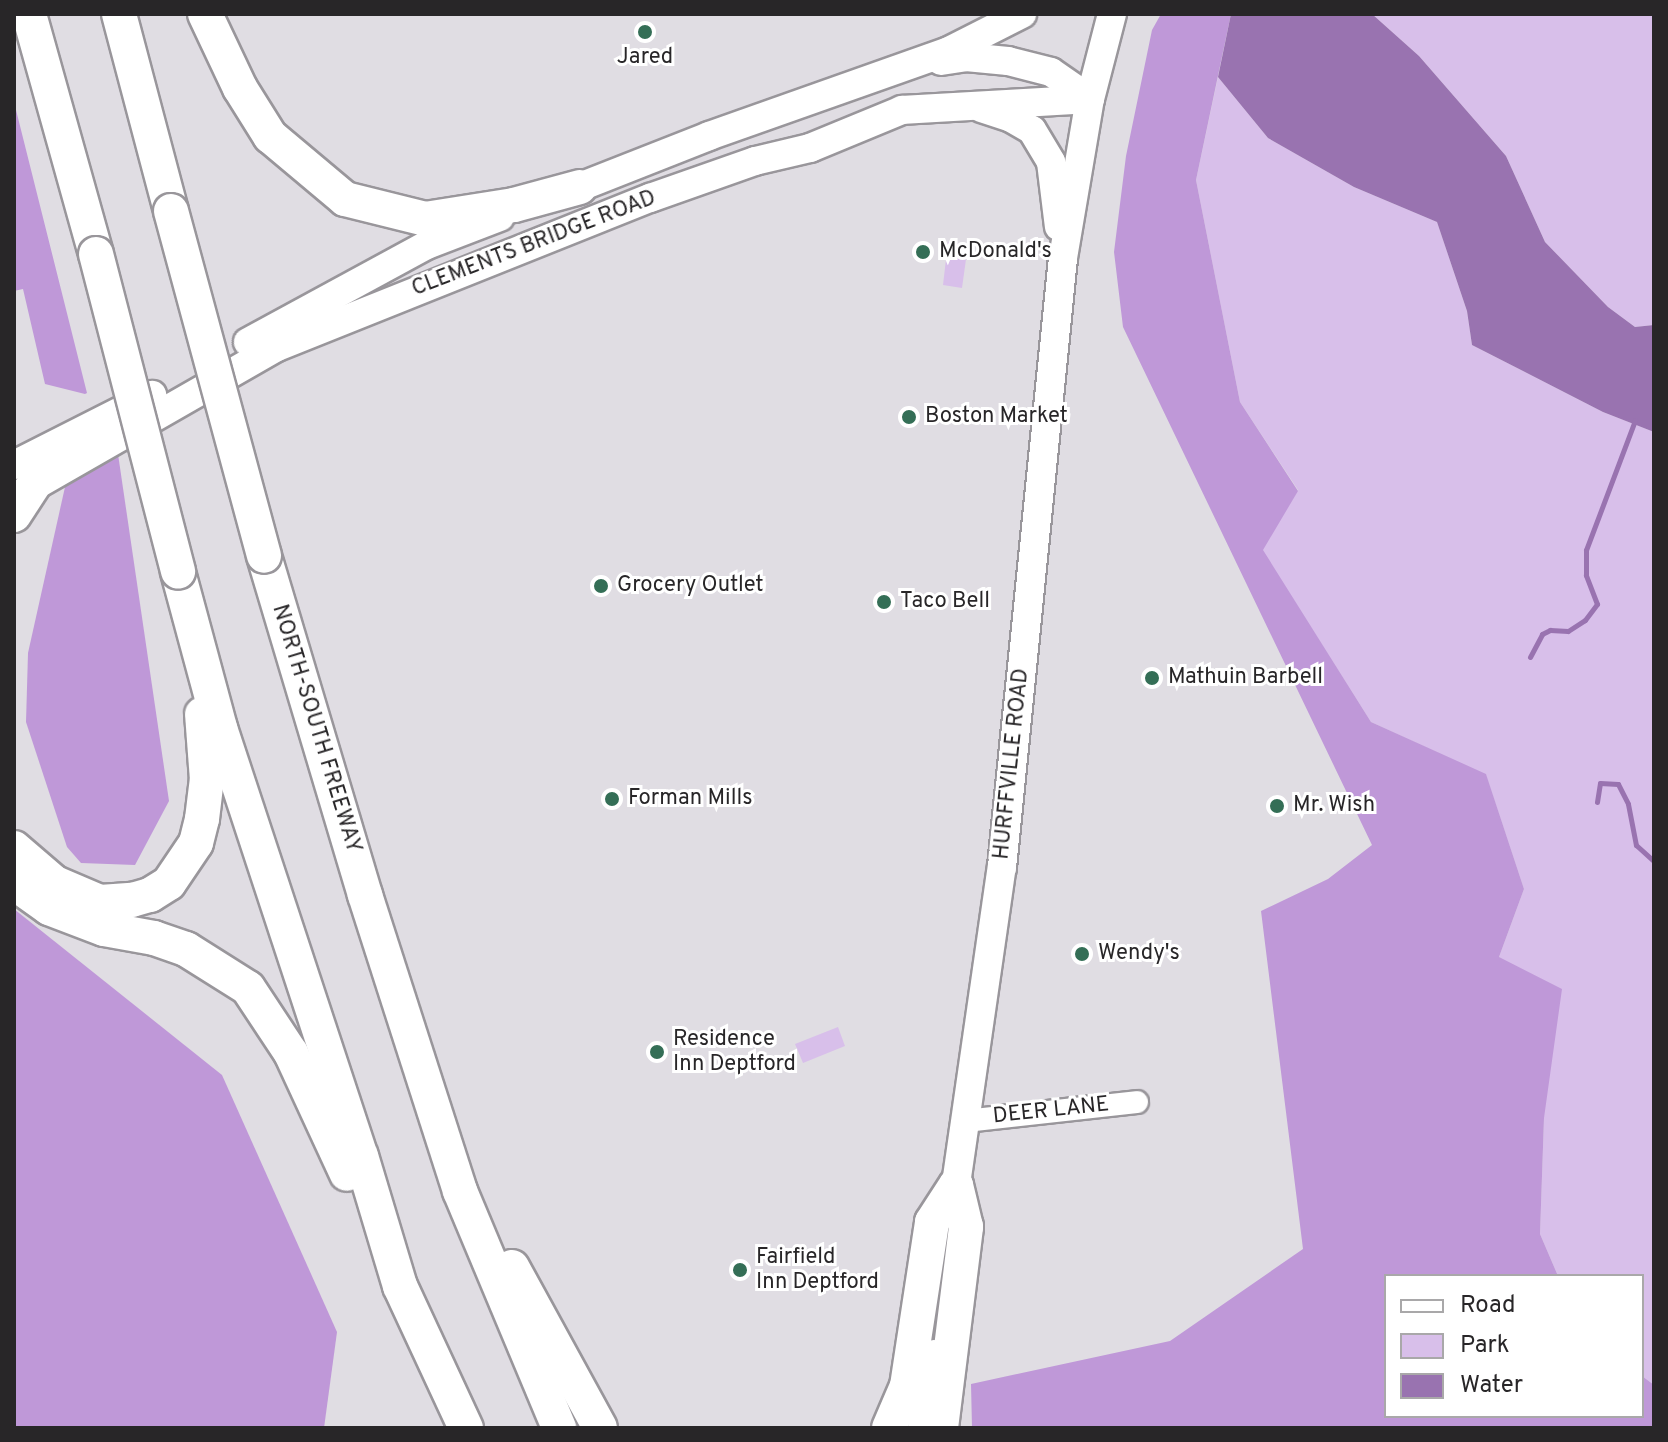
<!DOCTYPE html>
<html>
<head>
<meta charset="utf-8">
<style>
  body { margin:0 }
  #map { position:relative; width:1668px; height:1442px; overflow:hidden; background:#e0dde3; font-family:Overpass,sans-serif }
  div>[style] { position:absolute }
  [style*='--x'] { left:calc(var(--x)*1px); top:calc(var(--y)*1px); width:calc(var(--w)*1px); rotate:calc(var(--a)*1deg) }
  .green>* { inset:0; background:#d8bfea }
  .forest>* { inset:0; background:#bf98d8 }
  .water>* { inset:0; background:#9973b0 }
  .stream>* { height:5px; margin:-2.5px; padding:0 2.5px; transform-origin:2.5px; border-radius:2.5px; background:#9973b0 }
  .roads { filter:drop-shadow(2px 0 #99969b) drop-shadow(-2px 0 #99969b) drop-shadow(0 2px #99969b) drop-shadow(0 -2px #99969b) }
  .minor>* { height:22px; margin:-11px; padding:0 11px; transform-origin:11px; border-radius:11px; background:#fff }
  .major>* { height:28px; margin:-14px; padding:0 14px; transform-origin:14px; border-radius:14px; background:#fff }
  .highway>* { height:34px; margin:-17px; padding:0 17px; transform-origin:17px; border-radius:17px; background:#fff }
  .bridges { filter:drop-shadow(2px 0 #99969b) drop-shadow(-2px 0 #99969b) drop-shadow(0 2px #99969b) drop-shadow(0 -2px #99969b) }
  .highway-bridge>* { height:34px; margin:-17px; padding:0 17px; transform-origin:17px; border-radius:17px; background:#fff }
  .dots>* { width:22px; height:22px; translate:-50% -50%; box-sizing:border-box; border:4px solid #fff; border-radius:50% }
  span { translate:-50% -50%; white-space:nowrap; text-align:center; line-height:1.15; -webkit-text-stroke:6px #fff; paint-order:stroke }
  .poi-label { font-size:22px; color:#282628 }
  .left { translate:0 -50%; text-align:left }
  .street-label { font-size:22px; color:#282628 }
  .frame { position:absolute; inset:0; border:16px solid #282628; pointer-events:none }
  .legend { position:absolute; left:1384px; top:1274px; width:260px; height:144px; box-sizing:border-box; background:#fff; border:2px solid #a9a8a9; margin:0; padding:10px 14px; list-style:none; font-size:24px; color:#282628 }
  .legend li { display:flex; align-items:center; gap:16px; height:40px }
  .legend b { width:40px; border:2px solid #a9a8a9 }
</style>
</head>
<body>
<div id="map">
  <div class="green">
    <div style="clip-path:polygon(1372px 14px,1654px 14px,1654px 325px,1635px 327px,1608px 307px,1545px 242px,1506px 156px,1419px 56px)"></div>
    <div style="clip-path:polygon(1218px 77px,1268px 138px,1354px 187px,1437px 222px,1467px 311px,1472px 345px,1603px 412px,1654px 432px,1654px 1385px,1642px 1376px,1642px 1276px,1558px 1276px,1540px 1234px,1544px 1118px,1499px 957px,1524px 889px,1486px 775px,1371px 722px,1262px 550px,1298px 490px,1240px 402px,1196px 180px)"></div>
    <div style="clip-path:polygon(948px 242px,968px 245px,962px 288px,943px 285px)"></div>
    <div style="clip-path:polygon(838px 1027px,845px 1046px,803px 1063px,795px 1044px)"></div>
  </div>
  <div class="forest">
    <div style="clip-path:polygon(1161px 14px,1231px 14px,1196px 180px,1240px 402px,1298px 491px,1263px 550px,1371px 722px,1486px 774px,1524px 889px,1499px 957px,1562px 989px,1544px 1118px,1540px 1234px,1558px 1276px,1386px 1276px,1386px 1416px,1642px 1416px,1642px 1376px,1654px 1385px,1654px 1428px,972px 1428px,971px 1384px,1170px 1341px,1303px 1249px,1261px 911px,1328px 879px,1372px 845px,1123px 327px,1114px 252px,1126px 156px,1152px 30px)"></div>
    <div style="clip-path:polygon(14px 102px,87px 393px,85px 394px,45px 384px,23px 289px,14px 291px)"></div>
    <div style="clip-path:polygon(118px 454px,169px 801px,135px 865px,81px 863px,67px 847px,26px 722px,28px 653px,65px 487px)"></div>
    <div style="clip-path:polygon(14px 909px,222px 1075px,337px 1332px,324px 1428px,14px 1428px)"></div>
  </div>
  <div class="water">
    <div style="clip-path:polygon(1231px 14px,1372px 14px,1419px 56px,1506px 156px,1545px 242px,1608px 307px,1635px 327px,1654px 325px,1654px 432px,1603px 412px,1472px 345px,1467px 311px,1437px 222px,1354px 187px,1268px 138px,1218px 77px)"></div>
  </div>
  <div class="stream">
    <div style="--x:1530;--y:657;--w:26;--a:-62"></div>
    <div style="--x:1542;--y:634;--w:9;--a:-27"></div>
    <div style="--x:1550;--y:630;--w:18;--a:3"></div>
    <div style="--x:1568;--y:631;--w:20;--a:-33"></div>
    <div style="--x:1585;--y:620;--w:20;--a:-53"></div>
    <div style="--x:1597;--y:604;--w:31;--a:-111"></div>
    <div style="--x:1586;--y:575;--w:25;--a:-90"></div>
    <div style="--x:1586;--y:550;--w:139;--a:-69.3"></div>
    <div style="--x:1597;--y:802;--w:19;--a:-81"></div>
    <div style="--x:1600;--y:783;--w:18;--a:3"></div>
    <div style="--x:1618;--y:784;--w:22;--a:63"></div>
    <div style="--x:1628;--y:804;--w:42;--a:79"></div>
    <div style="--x:1636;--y:845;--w:24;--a:42"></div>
  </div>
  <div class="roads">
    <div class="minor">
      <div style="--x:965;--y:1121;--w:173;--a:-6.3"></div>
    </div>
    <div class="major">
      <div style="--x:941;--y:61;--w:25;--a:-9"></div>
      <div style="--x:966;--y:57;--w:42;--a:5.4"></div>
      <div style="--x:1008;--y:61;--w:44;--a:14.3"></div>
      <div style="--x:1051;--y:72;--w:47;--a:34.7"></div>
      <div style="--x:981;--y:108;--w:32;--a:18"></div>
      <div style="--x:1011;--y:118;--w:24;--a:30"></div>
      <div style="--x:1032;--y:130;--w:37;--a:59"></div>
      <div style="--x:1051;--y:162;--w:65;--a:83"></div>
      <div style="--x:562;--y:194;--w:158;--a:-21.5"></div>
      <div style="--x:709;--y:136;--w:255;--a:-19.5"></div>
      <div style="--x:949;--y:51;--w:82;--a:-26.9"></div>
      <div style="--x:248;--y:342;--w:204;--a:-28.5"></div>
      <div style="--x:427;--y:245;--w:78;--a:-21"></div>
      <div style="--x:14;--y:465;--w:155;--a:-26.9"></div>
      <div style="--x:15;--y:497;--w:302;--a:-29.8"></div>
      <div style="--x:277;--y:347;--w:402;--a:-21.8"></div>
      <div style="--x:650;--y:198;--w:111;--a:-19.4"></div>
      <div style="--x:755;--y:161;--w:57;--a:-13.3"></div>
      <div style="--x:810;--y:148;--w:100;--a:-22.4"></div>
      <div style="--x:902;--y:110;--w:188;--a:-3.3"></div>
      <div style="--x:953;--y:1205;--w:342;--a:-81.8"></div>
      <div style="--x:1002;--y:867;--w:612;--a:-84.28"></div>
      <div style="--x:1063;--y:258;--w:161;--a:-80.4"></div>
      <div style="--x:1090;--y:99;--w:88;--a:-75.5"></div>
      <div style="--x:922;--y:1428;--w:75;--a:-80.8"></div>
    </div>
    <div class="highway">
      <div style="--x:29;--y:14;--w:249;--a:74.4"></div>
      <div style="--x:119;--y:14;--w:204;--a:75.2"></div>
      <div style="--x:205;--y:14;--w:82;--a:64.7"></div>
      <div style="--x:240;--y:88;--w:57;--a:58"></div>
      <div style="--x:270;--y:136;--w:98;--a:40"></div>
      <div style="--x:345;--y:199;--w:82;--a:14"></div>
      <div style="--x:425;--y:219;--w:90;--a:-8.9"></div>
      <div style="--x:514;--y:205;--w:68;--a:-15.3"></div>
      <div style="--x:14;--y:515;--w:35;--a:-57"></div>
      <div style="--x:264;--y:556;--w:354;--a:73.4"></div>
      <div style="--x:365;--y:895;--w:311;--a:72.2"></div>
      <div style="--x:460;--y:1191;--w:257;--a:67.3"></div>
      <div style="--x:178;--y:572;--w:162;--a:74.9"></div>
      <div style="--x:220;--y:728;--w:451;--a:71.8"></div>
      <div style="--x:361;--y:1156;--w:136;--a:73.3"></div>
      <div style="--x:400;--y:1286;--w:157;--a:65.1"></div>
      <div style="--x:14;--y:848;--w:54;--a:40.5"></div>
      <div style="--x:55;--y:883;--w:49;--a:22.9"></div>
      <div style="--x:100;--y:902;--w:32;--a:-4"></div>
      <div style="--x:132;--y:900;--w:19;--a:-16"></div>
      <div style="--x:150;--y:895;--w:22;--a:-32"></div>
      <div style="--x:169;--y:883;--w:48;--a:-56"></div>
      <div style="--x:196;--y:843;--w:25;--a:-76"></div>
      <div style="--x:202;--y:819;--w:39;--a:-83"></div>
      <div style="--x:207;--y:780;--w:66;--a:-94.3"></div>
      <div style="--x:14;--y:883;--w:43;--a:35.5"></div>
      <div style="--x:49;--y:908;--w:59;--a:20.9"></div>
      <div style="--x:104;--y:929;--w:51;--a:10.2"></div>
      <div style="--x:154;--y:938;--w:34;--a:19"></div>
      <div style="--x:186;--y:949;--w:73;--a:32.2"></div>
      <div style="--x:248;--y:988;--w:78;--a:56.5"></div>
      <div style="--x:291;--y:1053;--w:133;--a:65.2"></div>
      <div style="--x:512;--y:1267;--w:183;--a:61.3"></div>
      <div style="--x:889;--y:1428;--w:46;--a:-66.8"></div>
      <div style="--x:907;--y:1386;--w:166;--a:-81.3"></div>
      <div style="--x:932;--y:1222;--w:44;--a:-57"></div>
      <div style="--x:941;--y:1428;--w:203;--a:-82.9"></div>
      <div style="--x:966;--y:1227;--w:43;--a:-103.4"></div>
    </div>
  </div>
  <div class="bridges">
    <div class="highway-bridge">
      <div style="--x:171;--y:211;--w:357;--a:74.9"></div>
      <div style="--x:96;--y:254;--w:328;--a:75.5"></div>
    </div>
  </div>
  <div class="dots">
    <div style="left:645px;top:32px;background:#346e56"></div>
    <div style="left:923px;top:252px;background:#346e56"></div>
    <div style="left:909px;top:417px;background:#346e56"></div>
    <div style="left:601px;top:586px;background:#346e56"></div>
    <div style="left:884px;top:602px;background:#346e56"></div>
    <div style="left:1152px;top:678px;background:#346e56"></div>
    <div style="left:612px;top:799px;background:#346e56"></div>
    <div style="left:1277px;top:806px;background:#346e56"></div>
    <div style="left:1082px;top:954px;background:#346e56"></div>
    <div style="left:657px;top:1052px;background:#346e56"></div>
    <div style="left:740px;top:1270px;background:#346e56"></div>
  </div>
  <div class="poi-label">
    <span style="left:645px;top:58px">Jared</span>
    <span class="left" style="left:939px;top:252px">McDonald's</span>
    <span class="left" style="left:925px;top:417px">Boston Market</span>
    <span class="left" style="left:617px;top:586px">Grocery Outlet</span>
    <span class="left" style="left:900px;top:602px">Taco Bell</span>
    <span class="left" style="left:1168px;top:678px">Mathuin Barbell</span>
    <span class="left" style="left:628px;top:799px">Forman Mills</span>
    <span class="left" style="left:1293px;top:806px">Mr. Wish</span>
    <span class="left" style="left:1098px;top:954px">Wendy's</span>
    <span class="left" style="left:673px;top:1052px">Residence<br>Inn Deptford</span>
    <span class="left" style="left:756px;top:1270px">Fairfield<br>Inn Deptford</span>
  </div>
  <div class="street-label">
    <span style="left:534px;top:244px;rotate:-21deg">CLEMENTS BRIDGE ROAD</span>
    <span style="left:316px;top:729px;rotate:73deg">NORTH-SOUTH FREEWAY</span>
    <span style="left:1012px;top:764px;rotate:-84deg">HURFFVILLE ROAD</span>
    <span style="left:1051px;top:1111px;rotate:-6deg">DEER LANE</span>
  </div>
  <div class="frame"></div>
  <ul class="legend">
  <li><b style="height:10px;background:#fff"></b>Road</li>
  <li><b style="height:22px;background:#d8bfea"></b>Park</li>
  <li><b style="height:22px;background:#9973b0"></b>Water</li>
  </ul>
</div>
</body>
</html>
